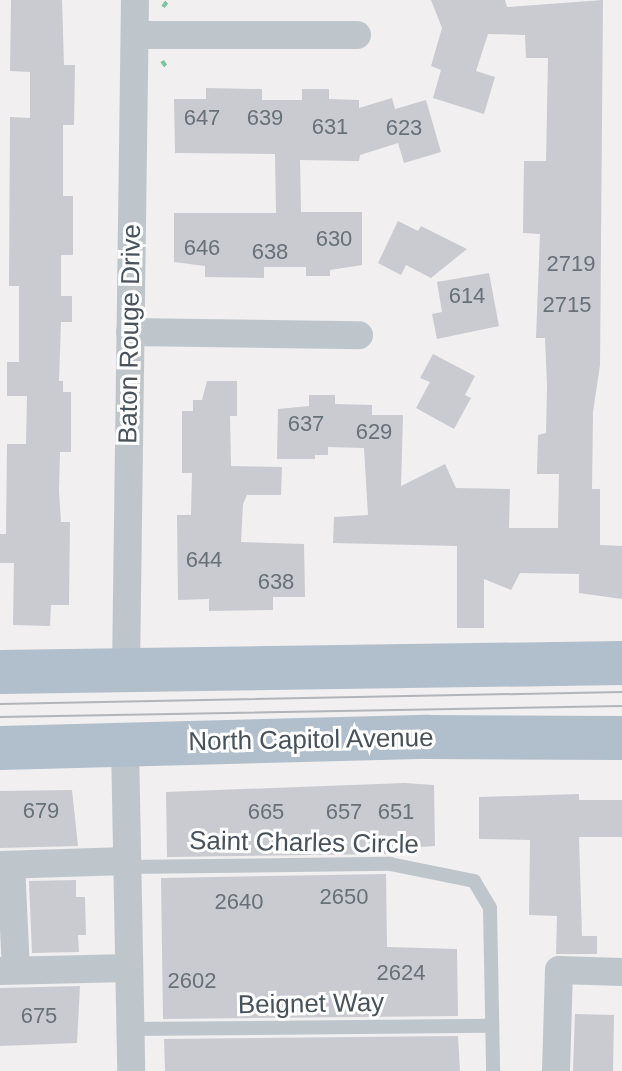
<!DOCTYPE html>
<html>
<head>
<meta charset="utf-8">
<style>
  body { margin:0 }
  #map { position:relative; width:622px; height:1071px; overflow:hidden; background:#f1efef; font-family:Helvetica,sans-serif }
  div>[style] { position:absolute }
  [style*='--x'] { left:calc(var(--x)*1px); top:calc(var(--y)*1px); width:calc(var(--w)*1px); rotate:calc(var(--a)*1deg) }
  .building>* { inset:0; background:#c9cbd1 }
  .path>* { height:4px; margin-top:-2px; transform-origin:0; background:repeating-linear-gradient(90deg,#7cc69f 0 6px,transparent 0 10px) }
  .lane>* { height:14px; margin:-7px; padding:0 7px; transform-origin:7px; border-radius:7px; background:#bec6cc }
  .street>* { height:28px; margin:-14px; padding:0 14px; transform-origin:14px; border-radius:14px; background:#bec6cc }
  .primary>* { height:44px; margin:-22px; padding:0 22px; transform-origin:22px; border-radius:22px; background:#b1becb }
  .tram>* { height:2px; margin:-1px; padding:0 1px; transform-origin:1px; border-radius:1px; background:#b1b4b8 }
  span { translate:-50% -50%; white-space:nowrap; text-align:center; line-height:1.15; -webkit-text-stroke:6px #fff; paint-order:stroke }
  .number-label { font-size:22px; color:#687078 }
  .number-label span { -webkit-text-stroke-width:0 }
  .street-label { font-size:26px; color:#48525a }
</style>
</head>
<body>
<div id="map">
  <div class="building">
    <div style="clip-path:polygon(11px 0,62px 0,64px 65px,75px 65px,74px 125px,63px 125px,63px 196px,73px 196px,73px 255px,61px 255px,61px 296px,72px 296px,72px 322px,61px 322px,59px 381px,63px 381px,63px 392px,71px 392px,71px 452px,60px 452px,59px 491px,61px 522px,70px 522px,69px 605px,51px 605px,50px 626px,13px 625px,14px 563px,0 563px,0 534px,6px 534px,7px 444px,26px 444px,27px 396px,7px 396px,7px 362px,19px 362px,19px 286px,9px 286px,10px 117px,30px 118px,30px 72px,10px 71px)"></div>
    <div style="clip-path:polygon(431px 0,505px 0,507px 7px,603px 0,600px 365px,593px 412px,592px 489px,600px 489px,600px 545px,622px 546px,622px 599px,579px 593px,579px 574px,520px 573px,511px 590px,484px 579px,484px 628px,457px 628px,457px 546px,333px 543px,334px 517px,368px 515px,364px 448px,328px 447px,328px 455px,315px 455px,315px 459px,277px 459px,278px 409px,309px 406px,309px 395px,335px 395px,335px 404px,372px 405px,372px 415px,403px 415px,401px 486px,445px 464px,456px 488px,510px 489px,509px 528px,558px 528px,559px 474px,537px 474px,538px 435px,546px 433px,547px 386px,545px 338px,536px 338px,540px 234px,523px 233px,524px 161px,546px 161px,548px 58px,526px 58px,525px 35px,488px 34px,476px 71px,495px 77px,484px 114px,433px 98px,441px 70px,431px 66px,442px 28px)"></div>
    <div style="clip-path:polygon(206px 88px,262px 89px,262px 100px,302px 100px,302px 89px,329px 89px,329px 99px,359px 100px,359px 108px,392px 98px,395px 109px,426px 100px,441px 152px,404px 163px,398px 143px,360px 155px,359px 161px,300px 160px,301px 212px,362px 212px,362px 265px,330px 270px,330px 276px,306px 276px,306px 267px,264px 267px,264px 278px,205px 277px,205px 266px,174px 262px,174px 213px,276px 213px,275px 154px,175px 153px,174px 99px,206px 99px)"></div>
    <div style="clip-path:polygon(398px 221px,418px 231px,421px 226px,467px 249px,431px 278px,406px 265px,401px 275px,378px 263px)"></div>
    <div style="clip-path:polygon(489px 273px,499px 326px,437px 339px,432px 314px,442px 312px,437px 282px)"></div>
    <div style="clip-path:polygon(433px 354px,475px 376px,465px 395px,471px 398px,454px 429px,416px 408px,430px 382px,420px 378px)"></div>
    <div style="clip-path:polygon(207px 381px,237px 381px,237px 416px,230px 416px,231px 466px,282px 467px,281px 495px,247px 495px,243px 504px,241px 542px,304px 544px,305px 597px,273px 597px,273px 610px,209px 611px,209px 599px,178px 600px,177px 515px,191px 515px,192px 473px,182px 473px,182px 411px,193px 411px,193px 400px,202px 400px)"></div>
    <div style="clip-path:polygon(404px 783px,434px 785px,435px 846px,386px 849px,386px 854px,167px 857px,166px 792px)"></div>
    <div style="clip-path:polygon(72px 790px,78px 846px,0 848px,0 791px)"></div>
    <div style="clip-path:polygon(579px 794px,579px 800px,622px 800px,622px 837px,579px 837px,582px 936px,597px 936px,597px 954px,556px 954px,557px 916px,529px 915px,530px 840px,479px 839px,479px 797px)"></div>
    <div style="clip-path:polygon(386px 874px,387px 947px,457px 949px,458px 1016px,163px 1019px,161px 878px)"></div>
    <div style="clip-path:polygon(76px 880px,76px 897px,85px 897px,86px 935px,78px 935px,79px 952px,32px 953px,29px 881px)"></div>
    <div style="clip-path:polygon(80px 986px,77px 1043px,0 1046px,0 988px)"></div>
    <div style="clip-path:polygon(575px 1014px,614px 1015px,613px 1071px,573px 1071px)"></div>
    <div style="clip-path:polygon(458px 1036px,460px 1071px,165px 1071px,164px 1039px)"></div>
  </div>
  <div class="path">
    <div style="--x:163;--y:7;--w:9;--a:-54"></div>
    <div style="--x:162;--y:61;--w:9;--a:54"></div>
  </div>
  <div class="lane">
    <div style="--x:127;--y:867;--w:263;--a:-0.7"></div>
    <div style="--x:390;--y:864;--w:86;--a:11.4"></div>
    <div style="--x:474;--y:881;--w:31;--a:59"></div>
    <div style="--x:490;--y:908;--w:163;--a:88.9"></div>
    <div style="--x:130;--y:1029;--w:362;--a:-0.5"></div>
  </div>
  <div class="street">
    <div style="--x:135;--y:35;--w:222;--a:0"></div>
    <div style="--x:130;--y:332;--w:229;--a:0.8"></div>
    <div style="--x:126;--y:669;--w:669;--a:-89.23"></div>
    <div style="--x:125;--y:745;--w:326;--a:88.9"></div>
    <div style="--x:0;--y:865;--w:127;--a:-1.8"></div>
    <div style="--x:11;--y:865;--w:105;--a:87.3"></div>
    <div style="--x:0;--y:971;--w:129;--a:-1.3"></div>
    <div style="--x:556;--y:1071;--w:101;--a:-88.3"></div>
    <div style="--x:559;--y:970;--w:63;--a:1.8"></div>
  </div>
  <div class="primary">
    <div style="--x:0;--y:672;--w:622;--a:-0.83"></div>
    <div style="--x:0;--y:748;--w:428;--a:-1.5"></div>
    <div style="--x:428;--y:737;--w:194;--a:0.3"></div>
  </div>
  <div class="tram">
    <div style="--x:0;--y:704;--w:622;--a:-1.11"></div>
    <div style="--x:0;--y:717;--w:622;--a:-1.01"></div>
  </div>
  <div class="number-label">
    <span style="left:202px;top:118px">647</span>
    <span style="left:265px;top:118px">639</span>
    <span style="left:330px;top:127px">631</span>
    <span style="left:404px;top:128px">623</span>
    <span style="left:334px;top:239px">630</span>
    <span style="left:202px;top:248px">646</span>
    <span style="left:270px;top:252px">638</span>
    <span style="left:571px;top:264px">2719</span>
    <span style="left:467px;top:296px">614</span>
    <span style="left:567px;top:305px">2715</span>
    <span style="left:306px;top:424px">637</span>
    <span style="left:374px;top:432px">629</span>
    <span style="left:204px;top:560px">644</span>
    <span style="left:276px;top:582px">638</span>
    <span style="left:41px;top:811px">679</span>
    <span style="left:266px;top:812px">665</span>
    <span style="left:344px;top:812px">657</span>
    <span style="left:396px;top:812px">651</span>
    <span style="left:344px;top:897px">2650</span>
    <span style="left:239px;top:902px">2640</span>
    <span style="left:401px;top:973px">2624</span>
    <span style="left:192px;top:981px">2602</span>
    <span style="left:39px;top:1016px">675</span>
  </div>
  <div class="street-label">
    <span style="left:130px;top:334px;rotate:-89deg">Baton Rouge Drive</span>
    <span style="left:311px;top:740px;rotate:-1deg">North Capitol Avenue</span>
    <span style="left:304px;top:843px;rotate:1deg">Saint Charles Circle</span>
    <span style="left:311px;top:1004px;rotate:-1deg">Beignet Way</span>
  </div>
</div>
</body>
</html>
